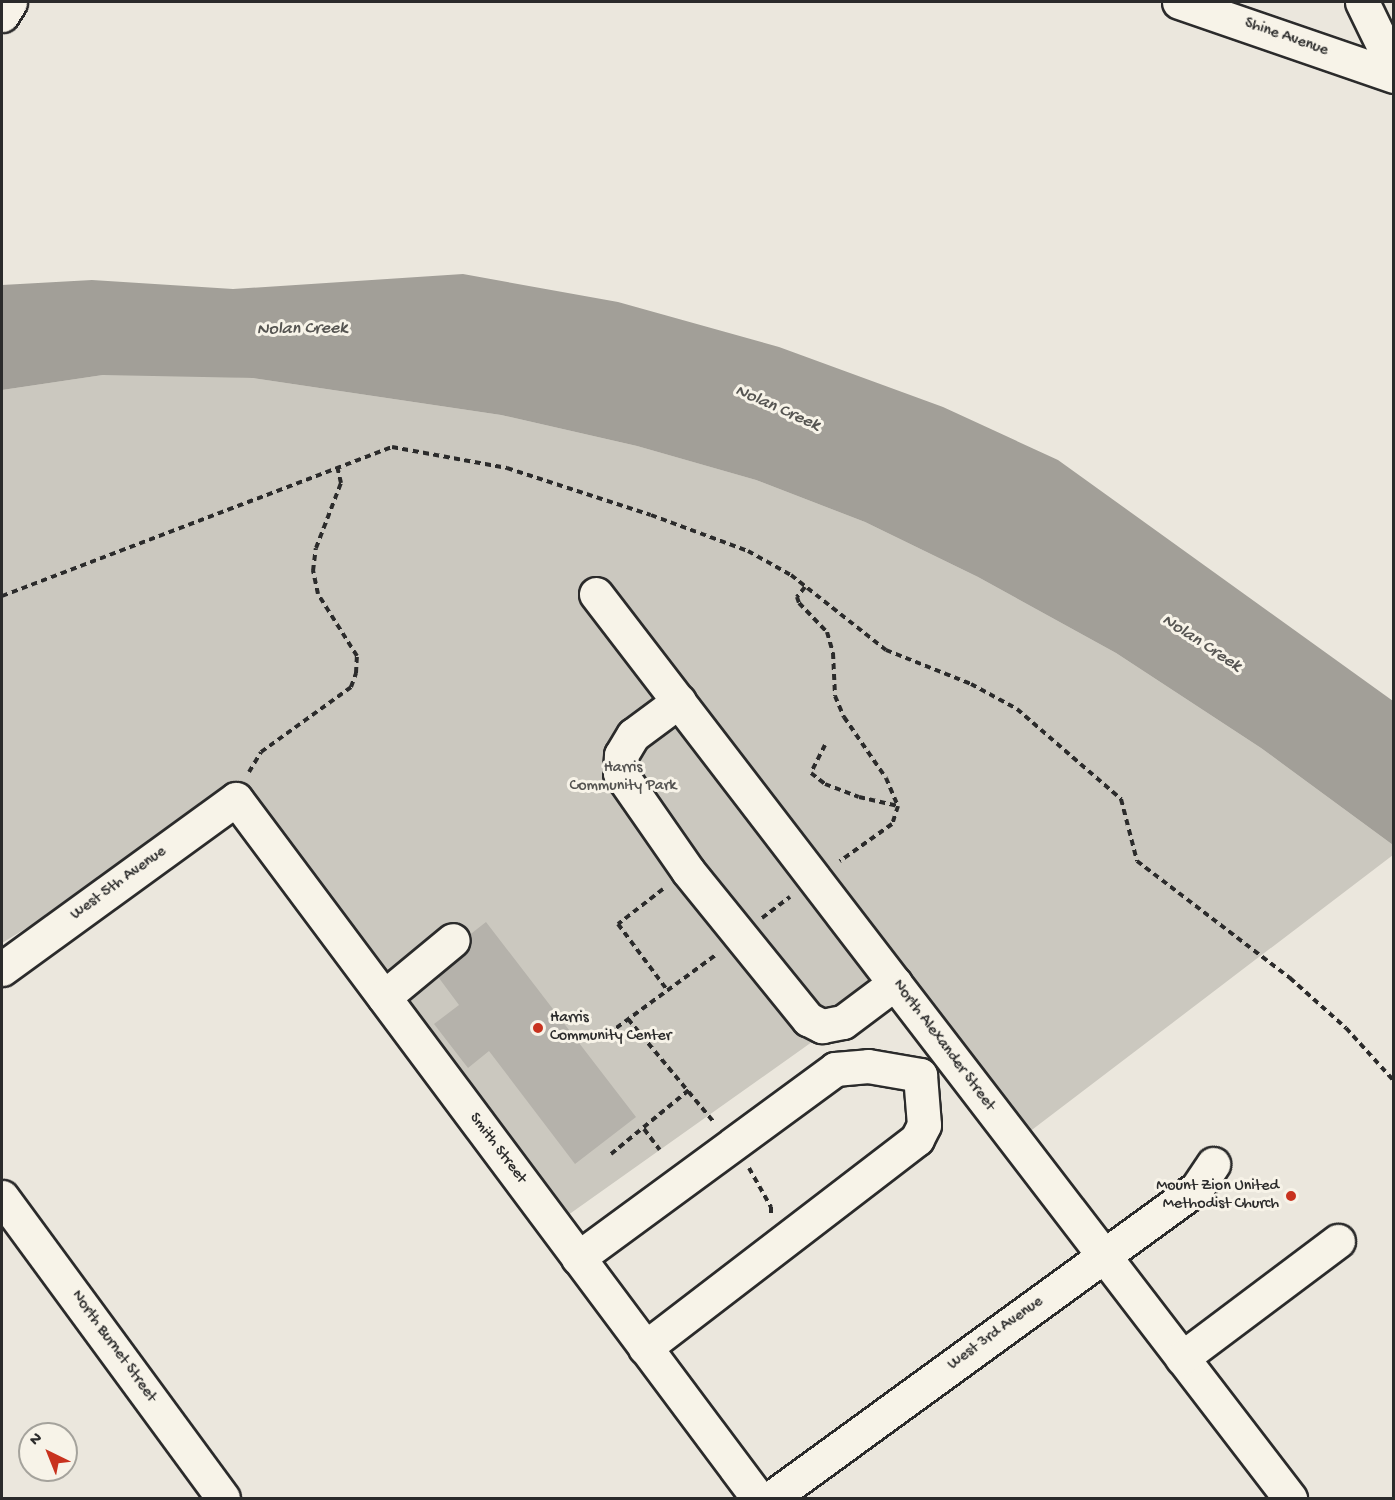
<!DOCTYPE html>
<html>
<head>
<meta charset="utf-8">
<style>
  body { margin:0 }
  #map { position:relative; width:1395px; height:1500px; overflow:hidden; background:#ebe7dd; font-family:"Gochi Hand",sans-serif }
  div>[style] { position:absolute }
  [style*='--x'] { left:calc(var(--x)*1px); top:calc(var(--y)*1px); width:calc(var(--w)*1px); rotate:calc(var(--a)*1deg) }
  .green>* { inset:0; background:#cbc8bf }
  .water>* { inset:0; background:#a29f98 }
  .building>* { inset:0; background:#b5b2ab }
  .path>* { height:4px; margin-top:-2px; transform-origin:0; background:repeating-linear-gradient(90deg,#2b2b2b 0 6px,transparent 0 10.5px) }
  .roads { filter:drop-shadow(2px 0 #2b2b2b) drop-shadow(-2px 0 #2b2b2b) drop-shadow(0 2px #2b2b2b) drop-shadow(0 -2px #2b2b2b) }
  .minor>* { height:33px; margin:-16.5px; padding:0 16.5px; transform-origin:16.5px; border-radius:16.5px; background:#f7f3e8 }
  .dots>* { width:16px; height:16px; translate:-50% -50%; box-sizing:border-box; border:3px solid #f7f3e8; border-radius:50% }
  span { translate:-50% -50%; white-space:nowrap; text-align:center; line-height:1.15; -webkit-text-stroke:6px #f7f3e8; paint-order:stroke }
  .street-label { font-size:16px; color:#2b2b2b }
  .park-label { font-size:16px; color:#535250 }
  .poi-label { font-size:16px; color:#2b2b2b }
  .left { translate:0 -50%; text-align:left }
  .right { translate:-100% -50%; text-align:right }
  .water-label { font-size:18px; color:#555451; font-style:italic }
  .frame { position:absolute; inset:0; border:3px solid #2b2b2b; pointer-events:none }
  .north { position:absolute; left:18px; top:1422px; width:60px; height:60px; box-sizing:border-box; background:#f7f3e8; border:2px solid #a5a39c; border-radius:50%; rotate:317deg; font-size:16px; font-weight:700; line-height:24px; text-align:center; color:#2b2b2b }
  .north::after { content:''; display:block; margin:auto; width:21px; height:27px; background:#c8321e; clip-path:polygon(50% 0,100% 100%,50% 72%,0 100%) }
</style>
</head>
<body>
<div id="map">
  <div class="green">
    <div style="clip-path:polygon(176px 374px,253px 378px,501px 415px,637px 446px,756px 480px,865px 522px,978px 577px,1116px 653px,1261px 748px,1393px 845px,1393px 855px,1016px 1142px,895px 983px,554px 1225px,236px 800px,2px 943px,2px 390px,103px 375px)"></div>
  </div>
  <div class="water">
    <div style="clip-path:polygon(463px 274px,618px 302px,779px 347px,943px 407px,1058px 460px,1393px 701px,1393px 845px,1261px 748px,1116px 653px,978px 577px,865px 522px,756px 480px,637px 446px,501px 415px,253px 378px,103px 375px,2px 390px,2px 285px,92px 280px,233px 289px)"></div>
  </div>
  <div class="building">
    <div style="clip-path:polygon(486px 922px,636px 1117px,575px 1164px,489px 1051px,468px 1068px,434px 1024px,459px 1005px,430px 966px)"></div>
  </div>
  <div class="path">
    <div style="--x:805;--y:587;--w:13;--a:129"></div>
    <div style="--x:797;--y:597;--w:6;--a:72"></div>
    <div style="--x:799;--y:603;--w:40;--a:46"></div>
    <div style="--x:827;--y:632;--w:22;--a:74"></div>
    <div style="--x:833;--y:653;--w:43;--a:87.3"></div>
    <div style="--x:835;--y:696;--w:23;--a:67"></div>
    <div style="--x:844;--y:717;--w:74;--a:55.5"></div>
    <div style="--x:886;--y:778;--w:30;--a:67"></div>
    <div style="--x:898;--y:806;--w:19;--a:108"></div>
    <div style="--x:892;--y:824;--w:64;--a:144.6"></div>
    <div style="--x:2;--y:596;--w:417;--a:-20.9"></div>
    <div style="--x:392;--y:447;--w:117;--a:10.3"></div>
    <div style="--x:507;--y:468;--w:151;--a:18.1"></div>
    <div style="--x:651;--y:515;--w:103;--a:20.4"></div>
    <div style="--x:748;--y:551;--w:49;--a:29.2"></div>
    <div style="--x:791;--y:575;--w:121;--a:38.3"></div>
    <div style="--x:886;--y:650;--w:92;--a:21.8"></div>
    <div style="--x:971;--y:684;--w:52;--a:28.5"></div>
    <div style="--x:1017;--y:709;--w:138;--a:40.9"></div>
    <div style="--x:1121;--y:799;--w:64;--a:75.5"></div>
    <div style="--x:1137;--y:861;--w:193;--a:37.4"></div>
    <div style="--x:1290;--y:978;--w:75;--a:41.8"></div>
    <div style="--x:1346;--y:1028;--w:72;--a:47.8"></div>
    <div style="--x:825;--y:745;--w:31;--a:117"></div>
    <div style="--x:811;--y:773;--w:18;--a:38"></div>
    <div style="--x:825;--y:784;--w:36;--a:21"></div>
    <div style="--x:859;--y:797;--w:39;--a:13"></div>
    <div style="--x:249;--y:772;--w:23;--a:-59"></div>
    <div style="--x:261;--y:752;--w:111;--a:-35.8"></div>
    <div style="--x:351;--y:687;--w:15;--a:-70"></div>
    <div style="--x:356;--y:673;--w:17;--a:-87"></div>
    <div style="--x:357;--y:656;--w:73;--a:-122.2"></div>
    <div style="--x:318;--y:594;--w:24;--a:-102"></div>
    <div style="--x:313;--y:571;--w:23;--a:-83"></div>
    <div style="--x:316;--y:548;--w:70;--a:-69"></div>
    <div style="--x:341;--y:483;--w:17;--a:-103"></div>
    <div style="--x:663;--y:889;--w:57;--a:142.1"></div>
    <div style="--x:618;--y:924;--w:84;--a:53.3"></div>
    <div style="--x:762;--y:918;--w:35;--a:-37"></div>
    <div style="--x:628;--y:1019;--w:133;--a:50.2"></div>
    <div style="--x:608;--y:1034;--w:135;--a:-36.3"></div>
    <div style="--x:644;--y:1129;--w:26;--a:53"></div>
    <div style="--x:611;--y:1154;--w:101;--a:-39.4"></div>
    <div style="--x:749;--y:1168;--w:45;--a:60.6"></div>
    <div style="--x:771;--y:1207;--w:7;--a:90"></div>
  </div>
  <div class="roads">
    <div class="minor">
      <div style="--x:1179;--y:2;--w:227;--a:19"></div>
      <div style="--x:1362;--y:2;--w:73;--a:64.1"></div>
      <div style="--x:2;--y:15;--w:15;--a:-58"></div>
      <div style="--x:596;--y:594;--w:1140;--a:52.49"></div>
      <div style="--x:679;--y:701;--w:57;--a:143.5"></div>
      <div style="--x:633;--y:735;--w:23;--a:121"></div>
      <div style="--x:621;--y:755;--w:18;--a:93"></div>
      <div style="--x:620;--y:773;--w:119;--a:55.2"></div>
      <div style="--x:688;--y:871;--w:191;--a:51"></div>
      <div style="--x:808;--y:1019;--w:16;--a:27"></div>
      <div style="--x:822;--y:1026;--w:21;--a:-11"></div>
      <div style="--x:843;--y:1022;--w:65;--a:-36.9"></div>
      <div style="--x:2;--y:969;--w:289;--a:-36"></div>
      <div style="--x:236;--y:799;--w:872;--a:53.25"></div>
      <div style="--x:384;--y:997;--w:89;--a:-39.6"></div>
      <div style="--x:2;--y:1197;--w:373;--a:53.7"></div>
      <div style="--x:578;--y:1258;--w:319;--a:-36.3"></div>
      <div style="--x:835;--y:1069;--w:33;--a:-5"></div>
      <div style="--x:868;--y:1066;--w:53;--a:9.8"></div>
      <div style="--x:920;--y:1075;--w:50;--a:85.4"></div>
      <div style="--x:924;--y:1125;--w:16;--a:117"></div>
      <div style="--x:917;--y:1139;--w:343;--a:142.5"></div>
      <div style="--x:1182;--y:1358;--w:195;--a:-36.9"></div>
      <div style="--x:771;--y:1498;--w:527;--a:-36.04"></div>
      <div style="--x:1197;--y:1188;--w:29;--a:-56"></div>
    </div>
  </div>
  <div class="dots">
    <div style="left:538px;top:1028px;background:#c8321e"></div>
    <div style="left:1291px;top:1196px;background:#c8321e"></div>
  </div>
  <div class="street-label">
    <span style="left:1286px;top:38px;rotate:19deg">Shine Avenue</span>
    <span style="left:119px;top:884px;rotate:-36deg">West 5th Avenue</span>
    <span style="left:943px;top:1046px;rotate:53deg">North Alexander Street</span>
    <span style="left:497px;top:1149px;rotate:53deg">Smith Street</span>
    <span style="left:996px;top:1334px;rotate:-36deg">West 3rd Avenue</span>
    <span style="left:113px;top:1347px;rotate:54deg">North Burnet Street</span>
  </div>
  <div class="park-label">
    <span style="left:623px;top:778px">Harris<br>Community Park</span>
  </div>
  <div class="poi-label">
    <span class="left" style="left:550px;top:1028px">Harris<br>Community Center</span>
    <span class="right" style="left:1279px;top:1196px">Mount Zion United<br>Methodist Church</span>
  </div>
  <div class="water-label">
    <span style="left:302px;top:330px;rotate:-1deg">Nolan Creek</span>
    <span style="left:777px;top:409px;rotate:24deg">Nolan Creek</span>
    <span style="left:1201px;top:644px;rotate:33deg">Nolan Creek</span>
  </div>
  <div class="frame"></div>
  <div class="north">N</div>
</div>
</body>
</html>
